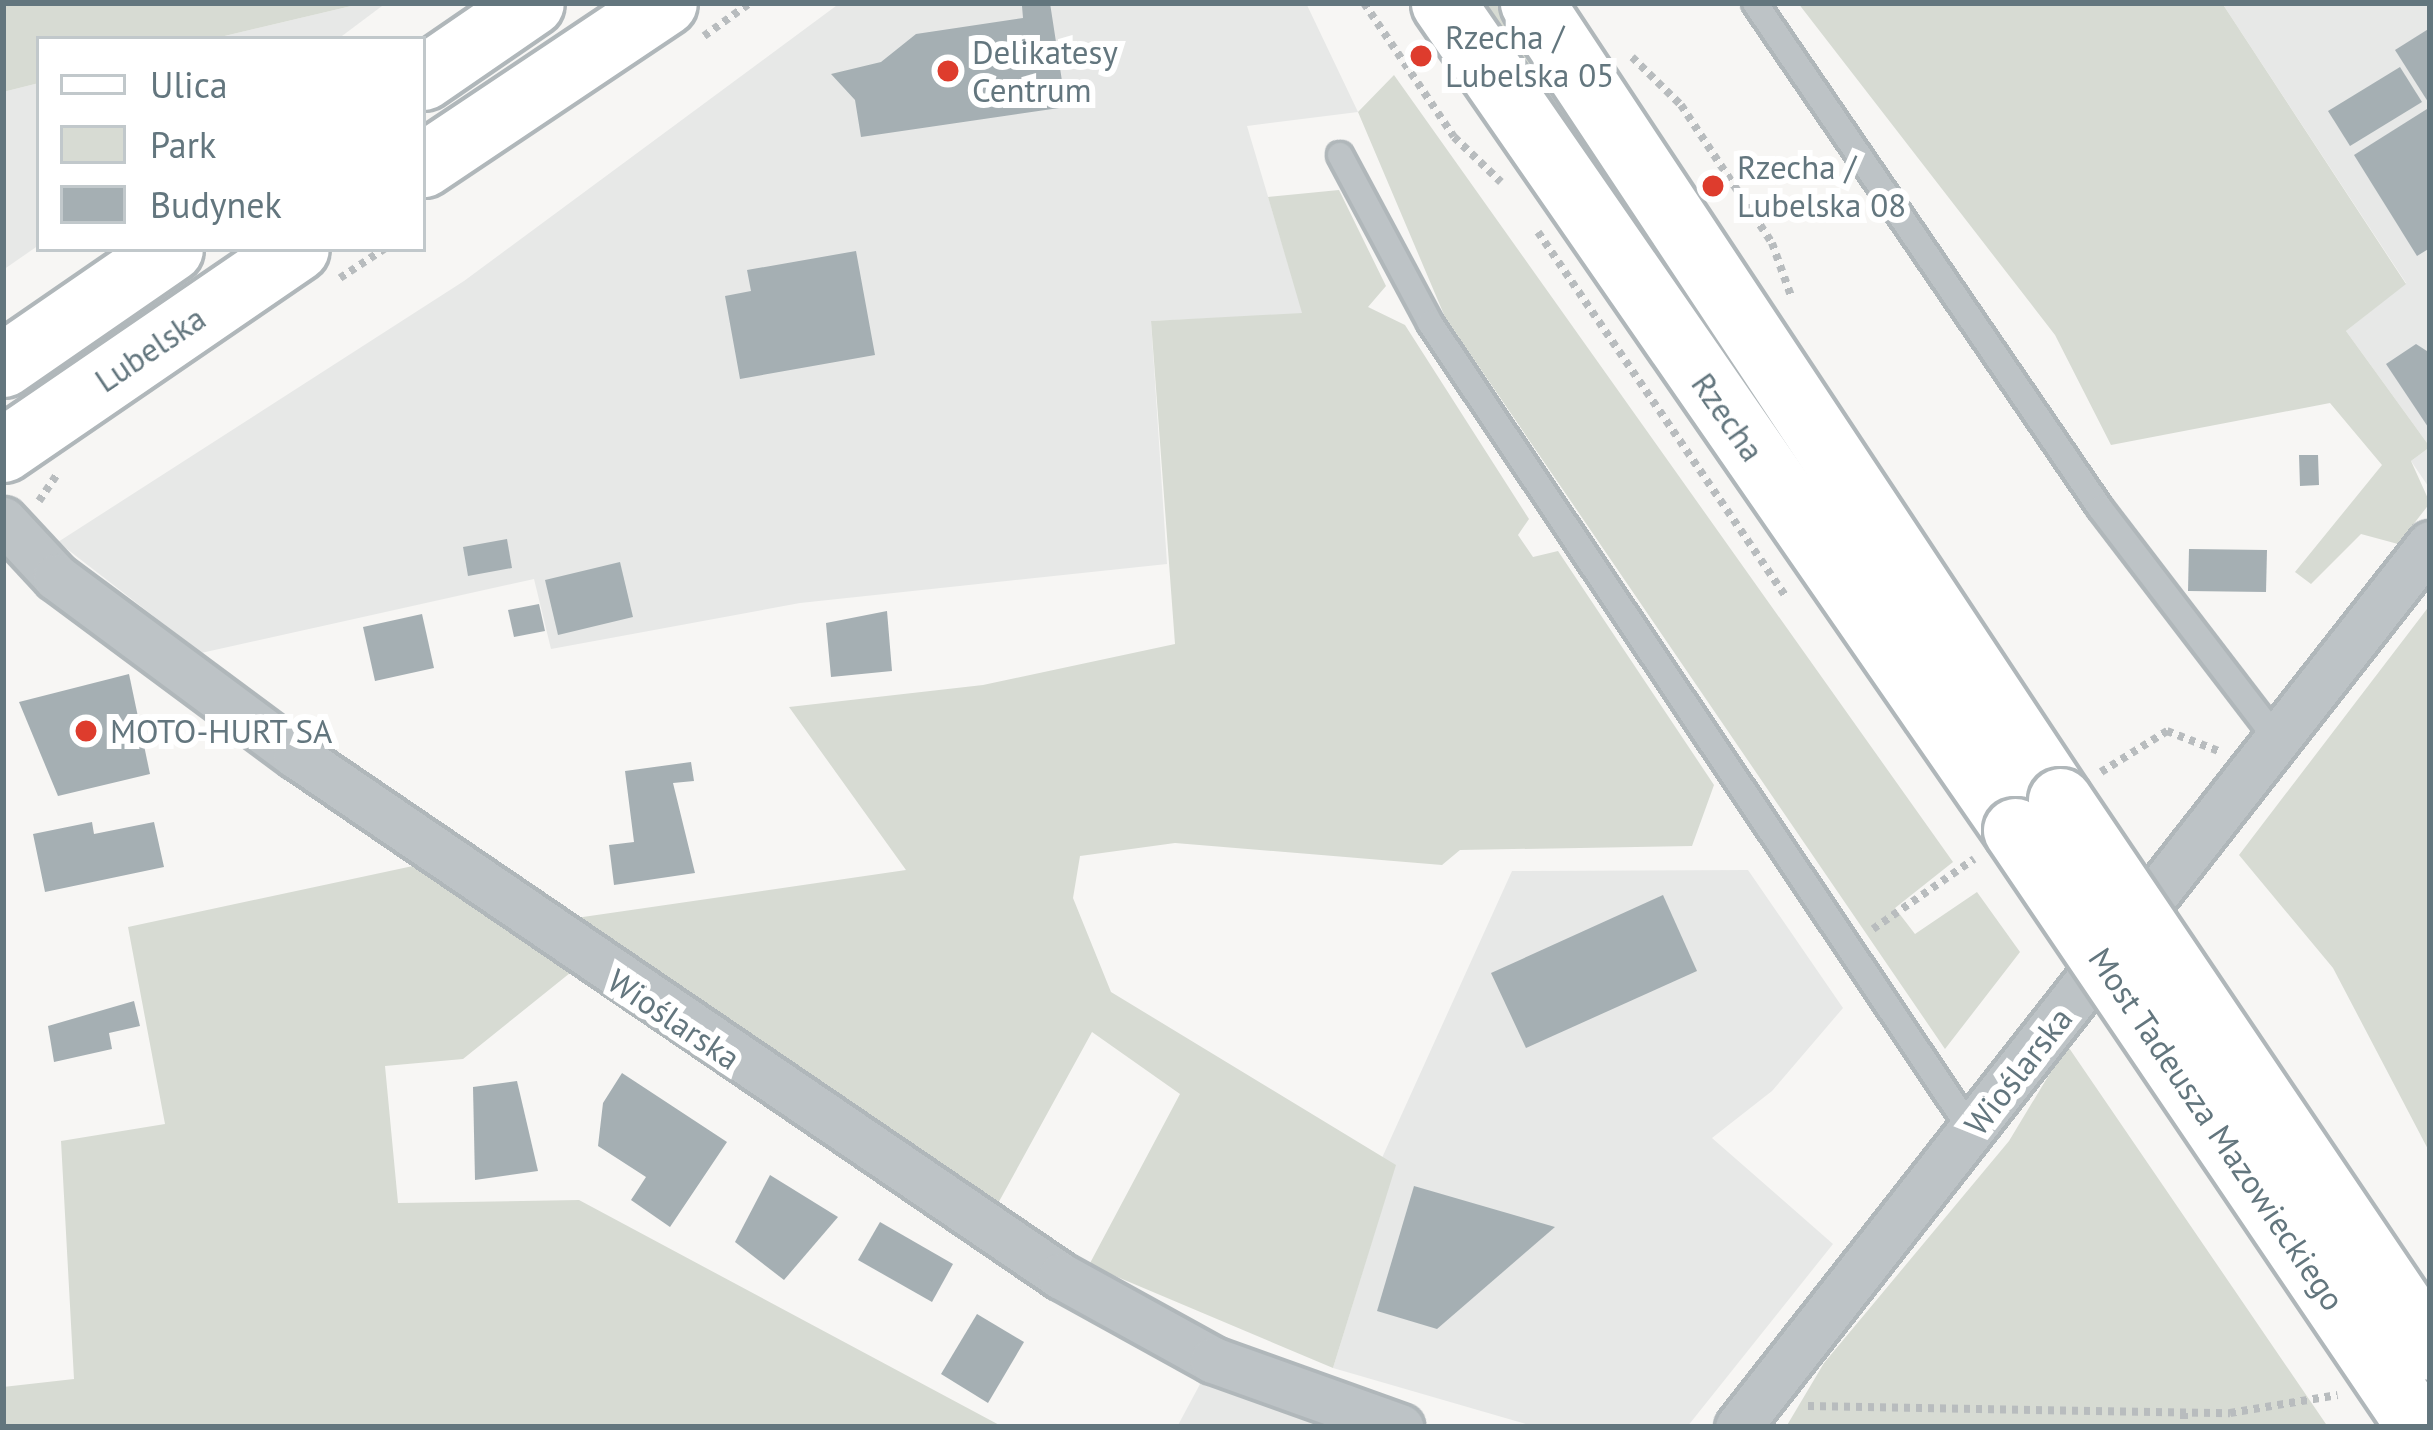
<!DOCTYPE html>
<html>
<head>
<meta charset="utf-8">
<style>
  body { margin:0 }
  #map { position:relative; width:2433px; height:1430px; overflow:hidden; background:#f7f6f4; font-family:"PT Sans",sans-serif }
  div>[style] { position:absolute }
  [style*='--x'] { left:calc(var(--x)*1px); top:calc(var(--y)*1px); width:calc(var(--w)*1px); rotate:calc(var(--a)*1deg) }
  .built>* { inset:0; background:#e7e8e7 }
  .green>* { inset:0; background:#d7dbd3 }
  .building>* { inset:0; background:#a5afb3 }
  .path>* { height:8px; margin-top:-4px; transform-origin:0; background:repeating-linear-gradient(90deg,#b8bcbe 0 6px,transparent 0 12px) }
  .roads { filter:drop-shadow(3px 0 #b0b7ba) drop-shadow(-3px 0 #b0b7ba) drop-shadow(0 3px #b0b7ba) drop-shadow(0 -3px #b0b7ba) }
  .lane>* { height:24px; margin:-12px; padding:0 12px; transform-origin:12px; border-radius:12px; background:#bdc3c6 }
  .street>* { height:45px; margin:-22.5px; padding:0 22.5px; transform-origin:22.5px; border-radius:22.5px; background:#bdc3c6 }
  .secondary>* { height:63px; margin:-31.5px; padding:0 31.5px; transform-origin:31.5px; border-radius:31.5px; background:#fff }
  .bridges { filter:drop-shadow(3px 0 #b0b7ba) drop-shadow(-3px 0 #b0b7ba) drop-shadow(0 3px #b0b7ba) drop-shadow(0 -3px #b0b7ba) }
  .secondary-bridge>* { height:63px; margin:-31.5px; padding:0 31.5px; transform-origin:31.5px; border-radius:31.5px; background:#fff }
  .dots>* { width:33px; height:33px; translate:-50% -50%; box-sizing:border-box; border:6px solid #fff; border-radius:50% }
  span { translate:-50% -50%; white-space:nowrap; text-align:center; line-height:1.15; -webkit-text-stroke:12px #fff; paint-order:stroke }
  .poi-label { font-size:33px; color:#63767e }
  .left { translate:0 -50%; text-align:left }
  .street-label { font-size:33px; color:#63767e }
  .frame { position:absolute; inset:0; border:6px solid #63767e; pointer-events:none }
  .legend { position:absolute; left:36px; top:36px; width:390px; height:216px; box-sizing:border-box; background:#fff; border:3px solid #c1c8cb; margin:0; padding:15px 21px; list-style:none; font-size:36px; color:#63767e }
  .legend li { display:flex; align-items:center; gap:24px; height:60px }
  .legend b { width:60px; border:3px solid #c1c8cb }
</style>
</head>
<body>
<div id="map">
  <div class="built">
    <div style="clip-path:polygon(364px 3px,386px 3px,338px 39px,212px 39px)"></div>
    <div style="clip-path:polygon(840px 3px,1306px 3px,1358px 112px,1247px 126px,1303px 314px,1151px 321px,1167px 564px,800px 603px,551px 649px,534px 579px,201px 653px,58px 542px,464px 281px)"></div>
    <div style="clip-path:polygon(2222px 3px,2430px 3px,2430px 489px,2411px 461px,2430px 447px,2346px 331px,2406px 283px)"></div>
    <div style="clip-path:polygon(39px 83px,39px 245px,3px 270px,3px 92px)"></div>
    <div style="clip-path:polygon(1748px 870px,1843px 1008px,1772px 1091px,1712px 1138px,1833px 1244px,1687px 1427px,1536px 1427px,1333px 1368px,1395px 1166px,1381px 1160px,1512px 871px)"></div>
    <div style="clip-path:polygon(1206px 1373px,1346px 1427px,1177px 1427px)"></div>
  </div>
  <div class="green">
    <div style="clip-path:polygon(3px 3px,364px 3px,212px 39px,39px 39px,39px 83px,3px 92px)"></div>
    <div style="clip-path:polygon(1469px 3px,1506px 3px,1899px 601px)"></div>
    <div style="clip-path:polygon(1798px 3px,2222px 3px,2406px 284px,2346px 331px,2430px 447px,2411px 461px,2430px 503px,2398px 544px,2361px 534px,2311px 584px,2295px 572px,2382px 465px,2330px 403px,2111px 445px,2055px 335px)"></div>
    <div style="clip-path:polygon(1394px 75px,1953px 862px,1895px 908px,1915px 934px,1977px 892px,2020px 952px,1945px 1049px,1445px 317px,1358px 112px)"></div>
    <div style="clip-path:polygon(1339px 190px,1386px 286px,1368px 307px,1405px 325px,1529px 519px,1518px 535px,1533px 557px,1558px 551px,1714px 785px,1692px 846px,1460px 850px,1442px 865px,1175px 843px,1080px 856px,1073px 898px,1111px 992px,1396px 1165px,1333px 1368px,1089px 1265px,1180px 1094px,1092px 1032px,996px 1207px,569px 919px,906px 870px,789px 707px,983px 685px,1175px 644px,1151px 321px,1302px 313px,1268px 197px)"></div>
    <div style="clip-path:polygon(2430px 605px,2430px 1153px,2333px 968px,2239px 855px)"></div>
    <div style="clip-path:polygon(427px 863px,570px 973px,463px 1059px,385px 1066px,398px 1203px,579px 1200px,1003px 1427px,3px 1427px,3px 1387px,74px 1379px,61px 1141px,165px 1124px,128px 927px)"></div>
    <div style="clip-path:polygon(2067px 1045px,2328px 1427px,1786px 1427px,1824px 1363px,2009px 1141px)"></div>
  </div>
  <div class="building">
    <div style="clip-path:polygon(1050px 3px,1066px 107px,861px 137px,855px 100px,831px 74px,881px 62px,916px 34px,1023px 18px,1022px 6px)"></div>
    <div style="clip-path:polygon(2430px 28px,2430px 105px,2395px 50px)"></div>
    <div style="clip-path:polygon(2400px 67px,2422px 102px,2350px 146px,2328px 111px)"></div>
    <div style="clip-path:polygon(2427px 109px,2430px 248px,2417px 256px,2354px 155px)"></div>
    <div style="clip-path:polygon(856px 251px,875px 355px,740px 379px,725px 296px,751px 291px,747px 270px)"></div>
    <div style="clip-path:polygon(2416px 344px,2430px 353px,2430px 430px,2386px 364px)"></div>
    <div style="clip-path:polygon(2299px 455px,2318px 455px,2319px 485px,2300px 486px)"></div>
    <div style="clip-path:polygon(507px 539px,512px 568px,468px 576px,463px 547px)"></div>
    <div style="clip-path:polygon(2189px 549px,2267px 550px,2266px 592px,2188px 591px)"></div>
    <div style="clip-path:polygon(620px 562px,633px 617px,558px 635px,545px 580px)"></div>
    <div style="clip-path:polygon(539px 604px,545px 631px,514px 637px,508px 610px)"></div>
    <div style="clip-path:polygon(887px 611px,892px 671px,831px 677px,826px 623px)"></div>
    <div style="clip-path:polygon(422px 614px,434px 668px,375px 681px,363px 627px)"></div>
    <div style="clip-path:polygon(129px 674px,150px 774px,58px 796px,19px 702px)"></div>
    <div style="clip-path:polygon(691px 762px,694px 781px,673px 783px,695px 873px,614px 885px,609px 845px,634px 842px,625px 771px)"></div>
    <div style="clip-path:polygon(92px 822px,94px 834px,154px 822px,164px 867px,45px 892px,33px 834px)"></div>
    <div style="clip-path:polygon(1663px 895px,1697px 971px,1526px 1048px,1491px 973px)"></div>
    <div style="clip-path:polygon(134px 1001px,140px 1026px,109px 1033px,112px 1049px,54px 1062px,48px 1026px)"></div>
    <div style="clip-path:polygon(622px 1073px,727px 1142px,670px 1227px,631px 1200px,646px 1177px,598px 1146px,603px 1103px)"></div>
    <div style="clip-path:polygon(517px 1081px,538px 1171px,475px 1180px,473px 1087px)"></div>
    <div style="clip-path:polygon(770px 1175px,838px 1217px,784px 1280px,735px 1242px)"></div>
    <div style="clip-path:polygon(1414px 1186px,1555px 1227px,1437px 1329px,1377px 1311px)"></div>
    <div style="clip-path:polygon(880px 1222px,953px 1264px,932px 1302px,858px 1260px)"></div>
    <div style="clip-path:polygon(977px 1314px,1024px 1342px,988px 1403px,941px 1374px)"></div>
  </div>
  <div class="path">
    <div style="--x:1364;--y:3;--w:161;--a:56.1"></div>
    <div style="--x:1454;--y:137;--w:65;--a:43.8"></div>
    <div style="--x:704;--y:36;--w:57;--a:-35.7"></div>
    <div style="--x:1632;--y:57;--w:69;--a:44.4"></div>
    <div style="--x:1681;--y:105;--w:165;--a:56.6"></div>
    <div style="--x:1772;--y:243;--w:56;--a:70.3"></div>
    <div style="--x:1538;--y:232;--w:439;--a:55.8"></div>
    <div style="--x:340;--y:278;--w:53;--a:-33.4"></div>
    <div style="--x:39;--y:501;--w:32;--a:-56"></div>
    <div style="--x:2101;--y:772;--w:78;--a:-31.8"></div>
    <div style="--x:2167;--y:731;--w:58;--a:21.3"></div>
    <div style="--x:1873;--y:929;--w:123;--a:-34.7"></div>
    <div style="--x:1808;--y:1406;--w:422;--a:1"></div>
    <div style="--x:2230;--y:1413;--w:109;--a:-9.5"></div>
    <div style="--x:2184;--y:1413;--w:14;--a:90"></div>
  </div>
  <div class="roads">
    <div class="lane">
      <div style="--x:1755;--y:3;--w:612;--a:55.66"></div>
      <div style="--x:2100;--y:508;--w:290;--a:52.6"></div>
      <div style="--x:1340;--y:155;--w:191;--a:61.8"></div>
      <div style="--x:1430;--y:323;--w:972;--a:56.16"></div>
    </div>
    <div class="street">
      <div style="--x:3;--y:520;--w:78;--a:47.1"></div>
      <div style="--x:56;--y:577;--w:299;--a:36.6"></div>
      <div style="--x:296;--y:755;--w:926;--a:34.26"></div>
      <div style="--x:1061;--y:1276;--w:174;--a:28.9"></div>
      <div style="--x:1213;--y:1360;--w:199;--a:19.7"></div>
      <div style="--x:1738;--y:1427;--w:1122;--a:-51.91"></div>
    </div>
    <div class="secondary">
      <div style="--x:1443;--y:3;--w:1006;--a:55.33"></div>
      <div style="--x:1532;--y:3;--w:956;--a:56.48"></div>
      <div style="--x:423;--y:78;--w:132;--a:-34.5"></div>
      <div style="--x:423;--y:165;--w:291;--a:-33.8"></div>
      <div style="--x:3;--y:365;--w:204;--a:-34.6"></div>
      <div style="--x:3;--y:450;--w:356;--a:-34.4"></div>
    </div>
  </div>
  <div class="bridges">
    <div class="secondary-bridge">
      <div style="--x:2060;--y:800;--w:661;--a:55.97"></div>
      <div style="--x:2015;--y:830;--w:721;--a:55.91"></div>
    </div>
  </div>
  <div class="dots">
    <div style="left:1421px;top:56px;background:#de3c2d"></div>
    <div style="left:948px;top:71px;background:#de3c2d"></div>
    <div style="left:1713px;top:186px;background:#de3c2d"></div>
    <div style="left:86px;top:731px;background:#de3c2d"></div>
  </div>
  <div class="poi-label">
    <span class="left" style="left:1445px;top:56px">Rzecha /<br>Lubelska 05</span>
    <span class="left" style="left:972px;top:71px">Delikatesy<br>Centrum</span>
    <span class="left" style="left:1737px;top:186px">Rzecha /<br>Lubelska 08</span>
    <span class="left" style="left:110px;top:731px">MOTO-HURT SA</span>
  </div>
  <div class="street-label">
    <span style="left:150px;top:349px;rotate:-34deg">Lubelska</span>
    <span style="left:1728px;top:417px;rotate:55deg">Rzecha</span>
    <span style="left:674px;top:1019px;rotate:34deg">Wioślarska</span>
    <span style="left:2018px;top:1071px;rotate:-52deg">Wioślarska</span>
    <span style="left:2217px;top:1129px;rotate:56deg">Most Tadeusza Mazowieckiego</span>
  </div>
  <div class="frame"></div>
  <ul class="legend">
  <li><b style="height:15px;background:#fff"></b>Ulica</li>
  <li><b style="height:33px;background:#d7dbd3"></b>Park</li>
  <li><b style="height:33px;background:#a5afb3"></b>Budynek</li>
  </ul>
</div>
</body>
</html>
